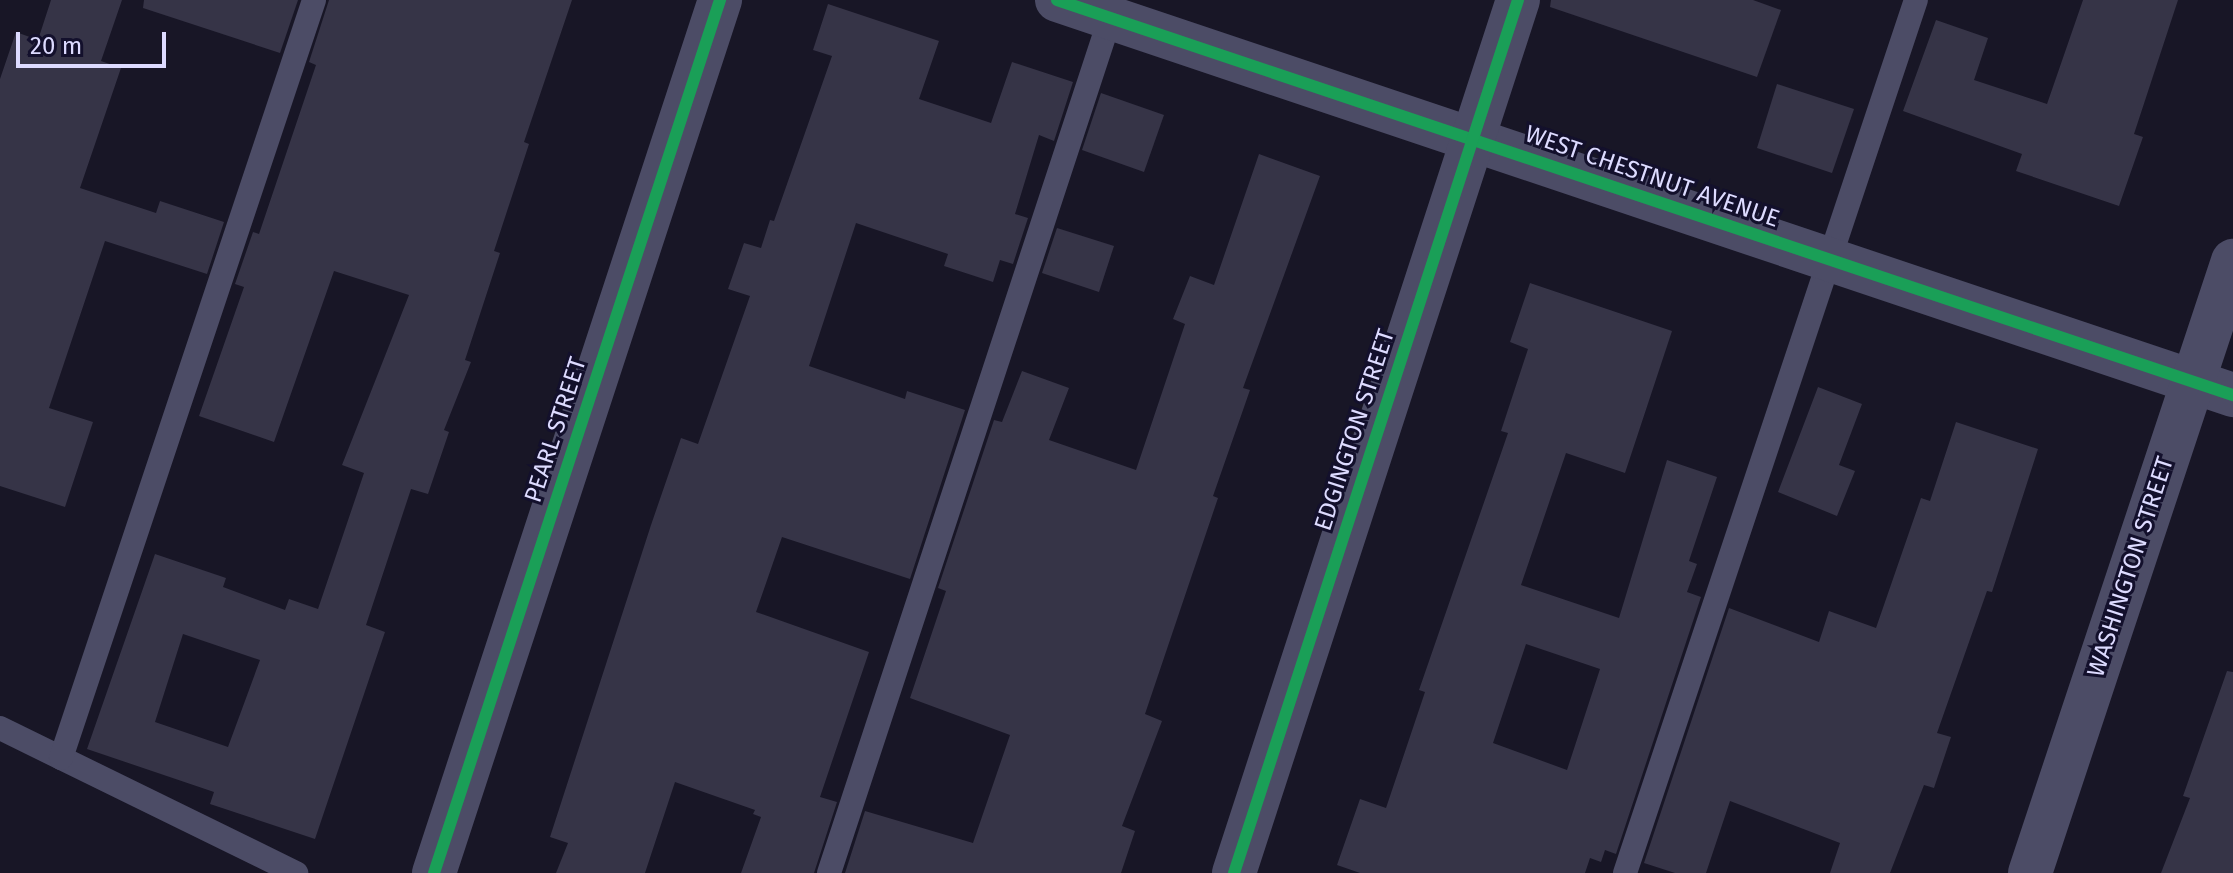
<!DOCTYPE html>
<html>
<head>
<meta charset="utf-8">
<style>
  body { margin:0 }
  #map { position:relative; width:2233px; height:873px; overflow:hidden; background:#181626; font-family:"Fira Sans",sans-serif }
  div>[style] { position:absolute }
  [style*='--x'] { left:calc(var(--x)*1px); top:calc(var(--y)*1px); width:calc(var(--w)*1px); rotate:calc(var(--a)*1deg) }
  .building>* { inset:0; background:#363447 }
  .lane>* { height:24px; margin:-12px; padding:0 12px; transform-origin:12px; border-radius:12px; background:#4c4c66 }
  .street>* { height:44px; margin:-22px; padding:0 22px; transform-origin:22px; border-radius:22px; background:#4c4c66 }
  .cycleway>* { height:12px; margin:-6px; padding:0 6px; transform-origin:6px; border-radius:6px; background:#1a9f57 }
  span { translate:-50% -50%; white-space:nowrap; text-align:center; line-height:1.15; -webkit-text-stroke:6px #13102c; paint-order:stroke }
  .street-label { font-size:24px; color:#dddbff }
  .scale { position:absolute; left:16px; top:32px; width:150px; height:36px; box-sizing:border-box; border:4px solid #dddbff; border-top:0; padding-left:10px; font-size:24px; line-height:28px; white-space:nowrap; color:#dddbff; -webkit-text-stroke:6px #13102c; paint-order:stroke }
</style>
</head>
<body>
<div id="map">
  <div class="building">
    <div style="clip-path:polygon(51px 0,122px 0,101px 61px,121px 68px,80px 188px,156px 213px,160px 201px,224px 222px,207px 274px,105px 241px,49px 408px,93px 422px,65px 507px,0 486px,0 79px,16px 32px,38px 40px)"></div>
    <div style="clip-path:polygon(144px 0,298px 0,280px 53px,143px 8px)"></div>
    <div style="clip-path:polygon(evenodd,329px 0,572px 0,524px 142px,529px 144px,494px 251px,500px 253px,465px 360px,471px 362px,444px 430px,449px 432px,428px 494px,411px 489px,366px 625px,385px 632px,315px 839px,210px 804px,214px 792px,87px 749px,155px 554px,226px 578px,223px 587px,285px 610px,289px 599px,318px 609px,364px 473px,342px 465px,409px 295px,334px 271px,274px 442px,199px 416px,244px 287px,235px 284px,253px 232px,259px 234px,316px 65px,309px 62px,329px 0,183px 634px,260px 660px,228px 747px,155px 722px,183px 634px)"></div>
    <div style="clip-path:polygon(1551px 0,1753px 0,1781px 10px,1757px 77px,1550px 7px)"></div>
    <div style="clip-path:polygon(2083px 0,2178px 0,2134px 134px,2143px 137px,2119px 206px,2016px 171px,2022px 154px,1903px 111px,1936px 20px,1988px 38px,1974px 80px,2047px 104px)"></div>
    <div style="clip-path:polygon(828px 4px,939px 41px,919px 99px,991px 123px,1012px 62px,1073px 82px,1054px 141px,1039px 135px,1015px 214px,1028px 218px,1013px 264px,1000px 260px,993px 282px,944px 266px,948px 254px,856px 223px,809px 366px,905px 399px,907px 391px,965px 410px,910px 579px,782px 537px,756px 612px,869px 652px,820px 797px,837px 802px,814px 873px,741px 873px,761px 817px,753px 814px,755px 810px,675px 782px,645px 873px,556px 873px,568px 843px,550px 837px,651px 525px,681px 438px,698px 444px,750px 296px,728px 289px,744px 243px,761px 248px,770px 220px,774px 221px,832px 56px,813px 50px)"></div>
    <div style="clip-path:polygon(1777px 84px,1854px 109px,1832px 173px,1757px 148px)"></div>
    <div style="clip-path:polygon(1101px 93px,1164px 115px,1144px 172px,1082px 150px)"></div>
    <div style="clip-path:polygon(1259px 154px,1320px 176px,1243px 388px,1250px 390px,1213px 496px,1218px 498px,1145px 714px,1162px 721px,1122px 826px,1135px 831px,1121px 873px,845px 873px,865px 811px,973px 843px,1010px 735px,910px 698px,946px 591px,938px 588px,994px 420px,1002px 422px,1022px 371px,1069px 388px,1049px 440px,1136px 470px,1185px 324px,1173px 319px,1190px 276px,1214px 285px)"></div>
    <div style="clip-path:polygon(1057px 228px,1114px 246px,1099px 292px,1042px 273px)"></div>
    <div style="clip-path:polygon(evenodd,1530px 283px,1672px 331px,1625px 473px,1566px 453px,1521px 585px,1619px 618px,1667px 460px,1717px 477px,1689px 561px,1697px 564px,1687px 592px,1701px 597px,1616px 854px,1605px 850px,1601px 862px,1590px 858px,1585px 873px,1360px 873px,1337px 865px,1360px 799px,1386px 808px,1425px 692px,1419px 690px,1508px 433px,1501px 431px,1528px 349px,1510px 342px,1530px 283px,1526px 644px,1600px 669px,1567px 770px,1493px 743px,1526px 644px)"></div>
    <div style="clip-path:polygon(1818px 387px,1862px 404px,1839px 465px,1855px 471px,1837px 516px,1778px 492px)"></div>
    <div style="clip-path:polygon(1956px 422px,2038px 449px,1992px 592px,1987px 591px,1937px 733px,1951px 737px,1934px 788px,1924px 785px,1890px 873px,1830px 873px,1840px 843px,1730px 801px,1706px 873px,1675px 873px,1644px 863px,1729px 608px,1819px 642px,1829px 611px,1876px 628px,1921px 498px,1930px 501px)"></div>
    <div style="clip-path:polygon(2227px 671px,2233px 672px,2233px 873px,2161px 873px,2190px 798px,2183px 796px)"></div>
  </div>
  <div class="lane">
    <div style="--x:0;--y:728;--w:330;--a:26.1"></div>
    <div style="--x:61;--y:758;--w:799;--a:-71.54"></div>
    <div style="--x:829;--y:873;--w:909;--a:-71.8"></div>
    <div style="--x:1625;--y:873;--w:920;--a:-71.57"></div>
  </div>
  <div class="street">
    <div style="--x:1057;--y:0;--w:1241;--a:18.57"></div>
    <div style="--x:434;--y:873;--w:919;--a:-71.86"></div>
    <div style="--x:1234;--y:873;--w:918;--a:-71.98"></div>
    <div style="--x:2030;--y:873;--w:645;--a:-71.65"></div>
  </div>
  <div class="cycleway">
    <div style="--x:1057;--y:0;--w:1241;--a:18.57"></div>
    <div style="--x:434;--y:873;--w:919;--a:-71.86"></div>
    <div style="--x:1234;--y:873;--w:918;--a:-71.98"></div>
  </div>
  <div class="street-label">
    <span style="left:1652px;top:177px;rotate:19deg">WEST CHESTNUT AVENUE</span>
    <span style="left:556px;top:430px;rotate:-72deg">PEARL STREET</span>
    <span style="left:1355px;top:430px;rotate:-72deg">EDGINGTON STREET</span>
    <span style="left:2131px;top:567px;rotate:-72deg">WASHINGTON STREET</span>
  </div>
  <div class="scale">20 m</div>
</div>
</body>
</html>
